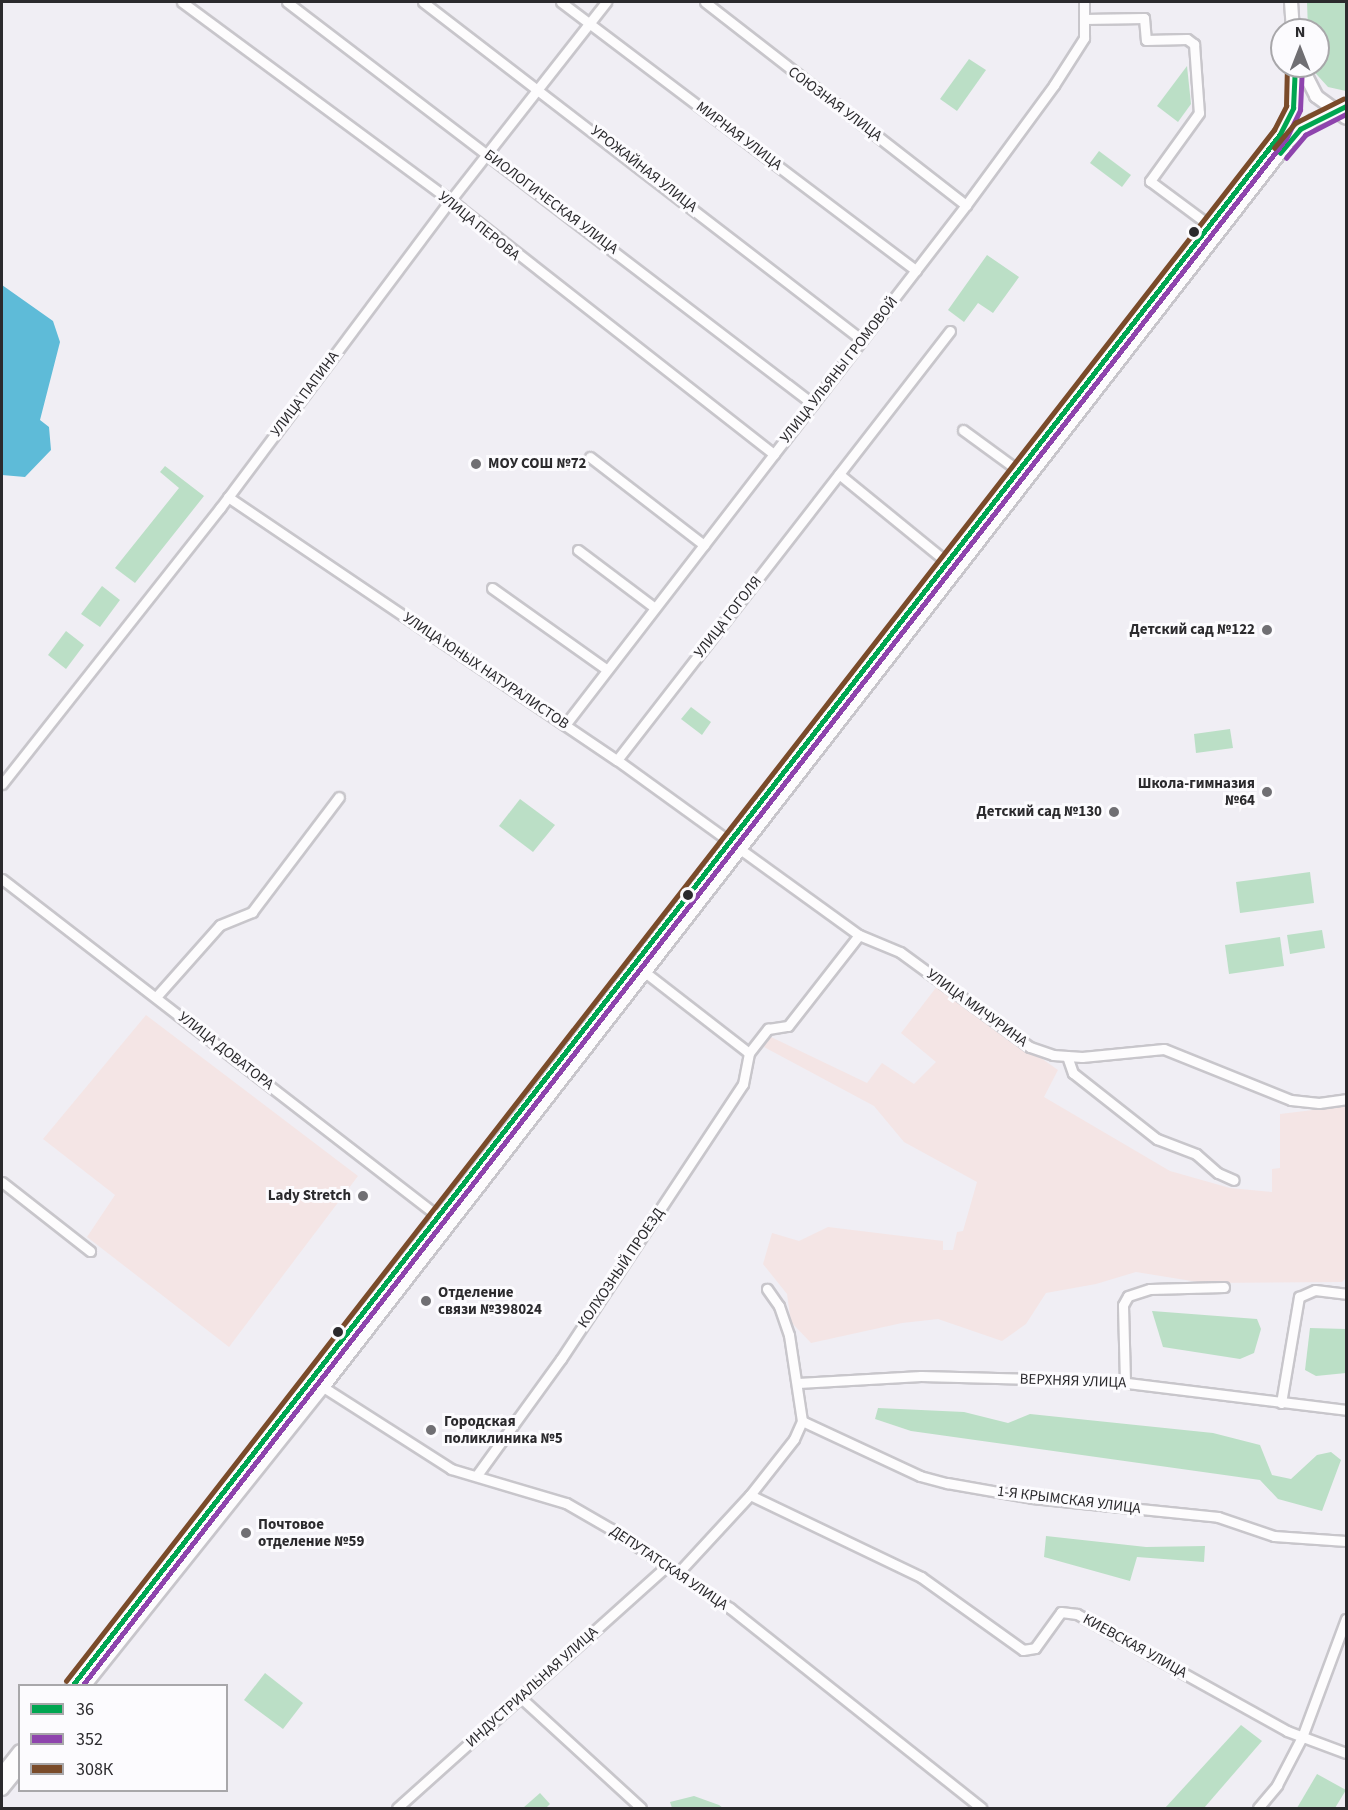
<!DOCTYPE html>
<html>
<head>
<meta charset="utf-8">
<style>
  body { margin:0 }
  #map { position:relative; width:1348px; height:1810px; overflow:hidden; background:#f0eef4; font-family:"Source Sans 3",sans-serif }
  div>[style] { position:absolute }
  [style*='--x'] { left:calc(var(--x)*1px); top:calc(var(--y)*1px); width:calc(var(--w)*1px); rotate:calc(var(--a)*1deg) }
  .industrial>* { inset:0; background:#f4e5e5 }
  .green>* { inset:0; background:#bbdfc6 }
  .water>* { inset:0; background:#5ebbd8 }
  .roads { filter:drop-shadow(2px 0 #c8c6cb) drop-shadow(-2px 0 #c8c6cb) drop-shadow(0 2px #c8c6cb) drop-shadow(0 -2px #c8c6cb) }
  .minor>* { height:9px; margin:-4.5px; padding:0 4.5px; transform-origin:4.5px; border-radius:4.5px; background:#fdfcfd }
  .major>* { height:12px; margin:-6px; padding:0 6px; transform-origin:6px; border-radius:6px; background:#fdfcfd }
  .bus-1>* { height:4.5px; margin:-2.25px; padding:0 2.25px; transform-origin:2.25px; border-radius:2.25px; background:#00a651 }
  .bus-2>* { height:4.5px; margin:-2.25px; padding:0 2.25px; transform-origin:2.25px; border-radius:2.25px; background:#8e44ad }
  .bus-3>* { height:4.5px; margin:-2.25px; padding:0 2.25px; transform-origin:2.25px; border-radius:2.25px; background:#7a4b2a }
  .dots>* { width:16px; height:16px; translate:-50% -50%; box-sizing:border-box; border:3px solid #fcfbfe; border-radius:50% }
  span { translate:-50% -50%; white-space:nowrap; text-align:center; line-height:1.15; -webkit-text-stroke:6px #fcfbfe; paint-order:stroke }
  .street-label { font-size:15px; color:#2b2a2d }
  .poi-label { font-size:15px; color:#2b2a2d; font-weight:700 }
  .left { translate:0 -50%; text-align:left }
  .right { translate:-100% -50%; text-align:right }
  .frame { position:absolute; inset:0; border:3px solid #2b2a2d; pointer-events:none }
  .legend { position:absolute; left:18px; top:1684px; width:210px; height:108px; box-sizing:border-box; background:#fcfbfe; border:2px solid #a8a7aa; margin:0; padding:8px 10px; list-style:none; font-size:18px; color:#2b2a2d }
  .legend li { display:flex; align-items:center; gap:12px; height:30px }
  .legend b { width:30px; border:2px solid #a8a7aa }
  .north { position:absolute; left:1270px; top:18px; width:60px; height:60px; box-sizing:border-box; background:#fcfbfe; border:2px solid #a8a7aa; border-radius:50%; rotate:0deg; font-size:16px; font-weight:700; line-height:24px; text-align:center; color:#2b2a2d }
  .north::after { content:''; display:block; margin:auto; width:21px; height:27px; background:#706f73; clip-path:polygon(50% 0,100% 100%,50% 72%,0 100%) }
</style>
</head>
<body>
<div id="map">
  <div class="industrial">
    <div style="clip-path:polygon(938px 985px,1058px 1070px,1044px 1097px,1170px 1171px,1230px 1188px,1272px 1192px,1272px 1169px,1280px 1168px,1280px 1114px,1346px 1106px,1346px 1278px,1342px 1282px,1204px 1283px,1136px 1272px,1096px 1284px,1046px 1293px,1026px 1324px,1002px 1341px,938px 1319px,902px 1323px,811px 1343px,791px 1322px,787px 1294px,763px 1264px,772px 1233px,799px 1241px,828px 1227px,943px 1241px,943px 1250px,953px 1250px,957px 1232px,963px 1231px,977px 1182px,904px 1142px,874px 1106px,764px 1047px,771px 1037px,867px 1083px,882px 1063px,914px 1084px,936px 1062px,901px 1033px)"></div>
    <div style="clip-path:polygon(146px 1015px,358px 1176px,229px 1347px,87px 1237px,115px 1195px,43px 1139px)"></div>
  </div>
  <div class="green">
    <div style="clip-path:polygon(1307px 2px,1346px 2px,1346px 91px,1328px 87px,1309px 66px,1318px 66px,1318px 30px,1308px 30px)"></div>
    <div style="clip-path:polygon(969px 59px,986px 70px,957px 111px,940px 99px)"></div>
    <div style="clip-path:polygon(1187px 66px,1191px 104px,1178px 122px,1157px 106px)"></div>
    <div style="clip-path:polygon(1099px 151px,1131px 175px,1122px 187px,1090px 163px)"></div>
    <div style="clip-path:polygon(987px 255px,1019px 277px,993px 313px,978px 303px,964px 322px,948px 310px)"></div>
    <div style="clip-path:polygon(165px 466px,204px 496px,135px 583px,115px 568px,179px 488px,160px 472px)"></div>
    <div style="clip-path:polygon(102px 586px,120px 600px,100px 627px,81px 614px)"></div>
    <div style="clip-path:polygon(66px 631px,84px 645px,66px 669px,48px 655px)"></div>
    <div style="clip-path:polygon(691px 707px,711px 722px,702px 735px,681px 719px)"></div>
    <div style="clip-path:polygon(1230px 729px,1233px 748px,1196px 753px,1194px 734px)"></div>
    <div style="clip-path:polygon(520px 799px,555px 825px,533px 852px,499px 826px)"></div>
    <div style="clip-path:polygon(1310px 872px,1314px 903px,1240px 913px,1236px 882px)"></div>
    <div style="clip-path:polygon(1322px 930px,1325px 948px,1290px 954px,1287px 935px)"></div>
    <div style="clip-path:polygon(1280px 937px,1284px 966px,1229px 974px,1225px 945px)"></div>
    <div style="clip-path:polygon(1152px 1311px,1257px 1319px,1261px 1329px,1254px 1353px,1240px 1359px,1163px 1347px)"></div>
    <div style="clip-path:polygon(1310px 1328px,1346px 1329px,1346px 1373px,1316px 1376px,1305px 1370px)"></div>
    <div style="clip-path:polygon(878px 1408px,964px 1412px,1008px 1423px,1030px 1414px,1213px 1433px,1260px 1445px,1272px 1475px,1291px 1479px,1317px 1455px,1331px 1452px,1341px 1460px,1322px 1511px,1278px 1499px,1260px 1480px,911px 1431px,875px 1419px)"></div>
    <div style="clip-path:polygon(1046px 1536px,1146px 1547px,1205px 1546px,1204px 1562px,1137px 1557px,1130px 1581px,1044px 1557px)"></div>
    <div style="clip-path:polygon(265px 1673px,303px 1703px,283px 1729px,244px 1700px)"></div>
    <div style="clip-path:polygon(1241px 1725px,1262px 1741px,1204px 1808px,1165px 1808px)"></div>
    <div style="clip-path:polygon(1317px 1774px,1346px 1790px,1335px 1808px,1297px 1808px)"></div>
    <div style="clip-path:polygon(540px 1793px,550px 1804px,546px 1808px,523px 1808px)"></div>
    <div style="clip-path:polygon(694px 1796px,719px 1805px,723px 1808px,672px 1808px,670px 1802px)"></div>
  </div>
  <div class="water">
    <div style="clip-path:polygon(2px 285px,53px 321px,60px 342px,40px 420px,49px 427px,51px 450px,25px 477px,2px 475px)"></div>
  </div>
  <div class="roads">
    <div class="minor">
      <div style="--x:182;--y:2;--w:346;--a:36.5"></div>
      <div style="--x:460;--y:208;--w:399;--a:38.1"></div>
      <div style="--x:287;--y:2;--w:662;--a:37.39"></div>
      <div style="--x:423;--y:2;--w:554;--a:37.59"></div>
      <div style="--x:561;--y:2;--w:445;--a:37.1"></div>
      <div style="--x:705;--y:2;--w:331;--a:37.9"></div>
      <div style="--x:1084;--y:19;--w:60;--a:-1"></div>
      <div style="--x:1144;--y:18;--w:22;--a:85"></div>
      <div style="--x:1146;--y:40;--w:41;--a:-1.4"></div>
      <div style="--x:1187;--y:39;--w:9;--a:36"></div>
      <div style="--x:1194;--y:44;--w:69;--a:85.9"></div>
      <div style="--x:1199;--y:113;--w:84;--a:125.8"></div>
      <div style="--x:1150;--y:181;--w:74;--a:36.7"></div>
      <div style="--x:963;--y:430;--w:69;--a:36.2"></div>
      <div style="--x:590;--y:457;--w:144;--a:37.7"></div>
      <div style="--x:839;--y:474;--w:141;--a:39.2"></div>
      <div style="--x:228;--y:497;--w:470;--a:34.1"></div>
      <div style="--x:617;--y:760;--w:299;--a:35.9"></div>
      <div style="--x:859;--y:935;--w:44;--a:22.5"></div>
      <div style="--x:900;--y:952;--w:161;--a:36.2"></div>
      <div style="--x:1030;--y:1047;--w:24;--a:19"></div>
      <div style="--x:1053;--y:1055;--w:29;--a:4"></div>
      <div style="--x:1082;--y:1057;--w:82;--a:-5.6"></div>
      <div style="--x:1164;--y:1049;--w:137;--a:21.9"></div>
      <div style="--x:1291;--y:1100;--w:28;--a:6"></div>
      <div style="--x:1319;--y:1103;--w:27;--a:-8"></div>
      <div style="--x:578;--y:550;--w:96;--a:37"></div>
      <div style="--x:492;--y:588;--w:140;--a:35.4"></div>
      <div style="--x:565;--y:725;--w:657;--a:-52.36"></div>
      <div style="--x:966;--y:205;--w:149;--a:-53.7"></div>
      <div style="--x:1054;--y:85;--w:56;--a:-57.4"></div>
      <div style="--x:1084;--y:38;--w:36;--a:-90"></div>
      <div style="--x:617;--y:760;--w:543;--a:-52.18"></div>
      <div style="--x:2;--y:784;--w:352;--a:-51.7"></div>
      <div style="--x:220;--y:508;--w:384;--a:-53.2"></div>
      <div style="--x:450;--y:201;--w:253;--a:-51.9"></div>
      <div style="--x:2;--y:879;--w:557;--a:37.71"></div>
      <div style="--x:646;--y:973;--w:130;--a:37.8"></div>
      <div style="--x:156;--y:997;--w:96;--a:-48.4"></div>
      <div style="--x:220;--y:925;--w:35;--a:-22"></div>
      <div style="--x:252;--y:912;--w:144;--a:-52.9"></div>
      <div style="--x:1067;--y:1056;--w:18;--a:71"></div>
      <div style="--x:1073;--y:1073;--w:107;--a:38.2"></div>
      <div style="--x:1157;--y:1139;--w:42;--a:21"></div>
      <div style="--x:1196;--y:1154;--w:29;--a:41"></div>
      <div style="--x:1218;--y:1173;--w:17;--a:24"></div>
      <div style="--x:2;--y:1182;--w:112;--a:38.1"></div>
      <div style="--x:1125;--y:1382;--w:77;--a:-91.5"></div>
      <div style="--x:1123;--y:1305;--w:10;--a:-61"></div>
      <div style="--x:1128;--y:1296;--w:23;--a:-18"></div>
      <div style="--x:1150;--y:1289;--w:74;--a:-1.5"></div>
      <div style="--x:798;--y:1383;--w:123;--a:-3.3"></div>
      <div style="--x:921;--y:1376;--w:190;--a:1.5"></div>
      <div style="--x:1111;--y:1381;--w:237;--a:7"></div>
      <div style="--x:323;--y:1387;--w:152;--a:32.6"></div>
      <div style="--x:451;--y:1469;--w:120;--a:16.5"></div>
      <div style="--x:566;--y:1503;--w:52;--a:30"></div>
      <div style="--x:611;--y:1529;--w:143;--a:33.6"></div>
      <div style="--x:730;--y:1608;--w:321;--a:38.5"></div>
      <div style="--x:1281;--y:1403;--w:108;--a:-80.4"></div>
      <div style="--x:1299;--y:1297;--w:17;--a:-24"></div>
      <div style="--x:1315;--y:1290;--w:31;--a:7"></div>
      <div style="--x:802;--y:1421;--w:130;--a:25"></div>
      <div style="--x:920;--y:1476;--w:28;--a:15"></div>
      <div style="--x:947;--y:1483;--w:86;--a:10"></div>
      <div style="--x:1032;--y:1498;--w:187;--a:5.8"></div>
      <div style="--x:1218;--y:1517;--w:59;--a:18.7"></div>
      <div style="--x:1274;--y:1536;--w:72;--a:4"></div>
      <div style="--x:477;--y:1475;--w:143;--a:-54.1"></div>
      <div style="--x:561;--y:1359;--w:330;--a:-56.5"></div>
      <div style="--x:743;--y:1084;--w:32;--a:-79"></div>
      <div style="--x:749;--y:1053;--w:31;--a:-52"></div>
      <div style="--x:768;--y:1029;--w:20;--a:-9"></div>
      <div style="--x:788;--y:1026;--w:115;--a:-52"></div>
      <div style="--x:750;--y:1495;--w:190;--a:25.6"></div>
      <div style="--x:921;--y:1577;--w:125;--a:35.6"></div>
      <div style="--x:1023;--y:1650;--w:12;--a:-9"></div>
      <div style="--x:1035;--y:1648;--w:44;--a:-54.2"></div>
      <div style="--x:1061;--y:1612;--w:16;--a:7"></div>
      <div style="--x:1077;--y:1614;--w:240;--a:29.1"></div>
      <div style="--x:1287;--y:1731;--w:63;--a:20.4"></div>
      <div style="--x:678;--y:1573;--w:106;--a:-47.3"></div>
      <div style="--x:750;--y:1495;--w:71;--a:-51.8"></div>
      <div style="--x:794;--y:1439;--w:20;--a:-66"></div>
      <div style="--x:802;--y:1421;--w:87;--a:-98.6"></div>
      <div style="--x:789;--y:1335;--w:31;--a:-109"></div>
      <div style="--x:779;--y:1306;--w:21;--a:-125"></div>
      <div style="--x:520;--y:1697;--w:164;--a:42.5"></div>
      <div style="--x:397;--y:1808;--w:363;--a:-41.9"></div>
      <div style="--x:1258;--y:1808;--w:30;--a:-50"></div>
      <div style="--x:1277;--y:1785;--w:54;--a:-62.5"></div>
      <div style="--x:1302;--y:1737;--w:126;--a:-69.6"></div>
    </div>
    <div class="major">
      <div style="--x:1291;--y:2;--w:28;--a:86"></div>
      <div style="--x:1301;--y:66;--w:34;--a:63"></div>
      <div style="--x:1316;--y:96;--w:37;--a:36"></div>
      <div style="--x:72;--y:1686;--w:731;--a:-51.89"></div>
      <div style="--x:523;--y:1111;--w:1236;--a:-52.23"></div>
      <div style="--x:1280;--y:134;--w:29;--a:-63"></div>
      <div style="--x:1293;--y:108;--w:42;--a:-87.3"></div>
      <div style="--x:84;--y:1686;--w:383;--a:-51.4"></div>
      <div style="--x:323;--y:1387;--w:1577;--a:-52.21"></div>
      <div style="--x:1289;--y:141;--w:31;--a:-40"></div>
      <div style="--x:1313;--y:121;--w:36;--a:-24"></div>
      <div style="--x:2;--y:1774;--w:29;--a:-52"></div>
      <div style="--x:2;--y:1789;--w:28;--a:-51"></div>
    </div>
  </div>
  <div class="bus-1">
    <div style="--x:1280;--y:153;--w:31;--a:-50"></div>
    <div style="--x:1300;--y:129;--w:51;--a:-26.6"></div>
    <div style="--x:72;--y:1686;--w:1967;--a:-52.1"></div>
    <div style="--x:1280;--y:134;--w:29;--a:-63"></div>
    <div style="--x:1293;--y:108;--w:42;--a:-87.3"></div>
  </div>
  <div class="bus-2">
    <div style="--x:1286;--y:158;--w:30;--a:-50"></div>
    <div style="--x:1305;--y:135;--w:46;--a:-27.1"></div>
    <div style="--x:82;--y:1686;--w:1960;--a:-52.11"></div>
    <div style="--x:1286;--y:139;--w:32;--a:-64"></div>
    <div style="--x:1300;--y:110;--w:44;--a:-87.4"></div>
  </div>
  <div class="bus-3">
    <div style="--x:1274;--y:148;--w:33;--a:-50"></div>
    <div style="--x:1295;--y:123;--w:54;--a:-26.6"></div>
    <div style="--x:66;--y:1681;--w:1966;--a:-52.09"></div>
    <div style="--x:1274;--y:130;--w:27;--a:-63"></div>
    <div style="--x:1286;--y:106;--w:40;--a:-88.6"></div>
  </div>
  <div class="dots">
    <div style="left:1194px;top:232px;background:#2b2a2d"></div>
    <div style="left:476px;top:464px;background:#706f73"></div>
    <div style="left:1267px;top:630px;background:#706f73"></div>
    <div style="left:1267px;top:792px;background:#706f73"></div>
    <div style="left:1114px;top:812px;background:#706f73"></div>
    <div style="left:688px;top:895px;background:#2b2a2d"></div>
    <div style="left:363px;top:1196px;background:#706f73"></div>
    <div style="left:426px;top:1301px;background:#706f73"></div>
    <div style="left:338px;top:1332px;background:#2b2a2d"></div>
    <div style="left:431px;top:1430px;background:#706f73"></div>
    <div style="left:246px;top:1533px;background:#706f73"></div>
  </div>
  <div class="street-label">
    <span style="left:835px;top:104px;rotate:37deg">СОЮЗНАЯ УЛИЦА</span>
    <span style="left:739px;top:136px;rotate:37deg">МИРНАЯ УЛИЦА</span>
    <span style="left:644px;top:169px;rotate:38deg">УРОЖАЙНАЯ УЛИЦА</span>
    <span style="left:551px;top:202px;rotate:37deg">БИОЛОГИЧЕСКАЯ УЛИЦА</span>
    <span style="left:479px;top:226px;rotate:39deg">УЛИЦА ПЕРОВА</span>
    <span style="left:839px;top:370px;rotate:-52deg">УЛИЦА УЛЬЯНЫ ГРОМОВОЙ</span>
    <span style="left:305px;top:394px;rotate:-53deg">УЛИЦА ПАПИНА</span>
    <span style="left:728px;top:617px;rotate:-52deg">УЛИЦА ГОГОЛЯ</span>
    <span style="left:486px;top:671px;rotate:34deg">УЛИЦА ЮНЫХ НАТУРАЛИСТОВ</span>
    <span style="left:977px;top:1008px;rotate:36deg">УЛИЦА МИЧУРИНА</span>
    <span style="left:226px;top:1051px;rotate:38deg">УЛИЦА ДОВАТОРА</span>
    <span style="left:621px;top:1268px;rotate:-56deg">КОЛХОЗНЫЙ ПРОЕЗД</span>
    <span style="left:1073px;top:1381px;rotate:2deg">ВЕРХНЯЯ УЛИЦА</span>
    <span style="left:1069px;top:1500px;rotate:7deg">1-Я КРЫМСКАЯ УЛИЦА</span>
    <span style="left:669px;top:1568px;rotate:34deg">ДЕПУТАТСКАЯ УЛИЦА</span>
    <span style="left:1135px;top:1646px;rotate:29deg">КИЕВСКАЯ УЛИЦА</span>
    <span style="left:532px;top:1687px;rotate:-42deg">ИНДУСТРИАЛЬНАЯ УЛИЦА</span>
  </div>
  <div class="poi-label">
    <span class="left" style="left:488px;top:464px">МОУ СОШ №72</span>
    <span class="right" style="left:1255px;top:630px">Детский сад №122</span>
    <span class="right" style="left:1255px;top:792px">Школа-гимназия<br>№64</span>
    <span class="right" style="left:1102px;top:812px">Детский сад №130</span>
    <span class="right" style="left:351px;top:1196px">Lady Stretch</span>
    <span class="left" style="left:438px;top:1301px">Отделение<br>связи №398024</span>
    <span class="left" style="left:444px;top:1430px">Городская<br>поликлиника №5</span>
    <span class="left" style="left:258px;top:1533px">Почтовое<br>отделение №59</span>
  </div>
  <div class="frame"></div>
  <ul class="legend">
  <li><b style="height:8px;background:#00a651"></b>36</li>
  <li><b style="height:8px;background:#8e44ad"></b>352</li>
  <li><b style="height:8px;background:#7a4b2a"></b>308К</li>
  </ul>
  <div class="north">N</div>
</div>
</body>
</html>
